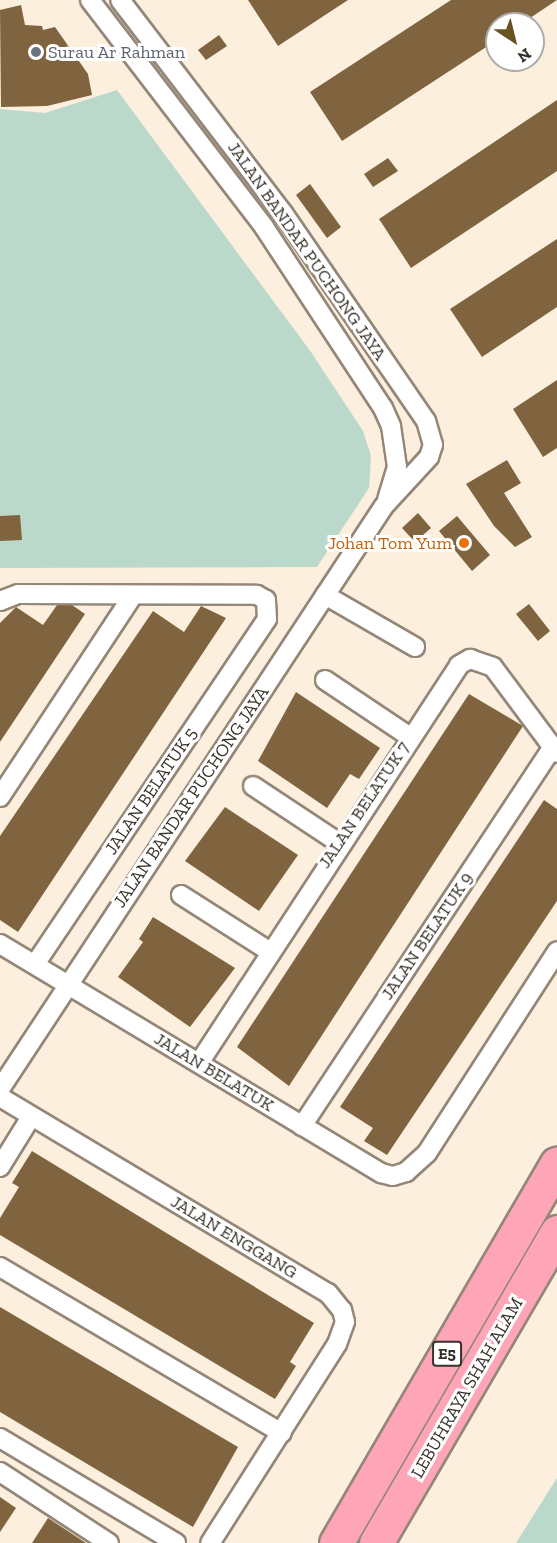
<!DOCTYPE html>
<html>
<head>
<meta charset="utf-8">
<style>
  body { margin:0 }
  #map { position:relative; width:557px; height:1543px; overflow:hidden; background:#fdefde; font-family:"Zilla Slab",serif }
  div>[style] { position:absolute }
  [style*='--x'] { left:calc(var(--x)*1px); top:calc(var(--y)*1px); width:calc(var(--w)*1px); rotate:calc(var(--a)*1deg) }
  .green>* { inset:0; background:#bbd9ca }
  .building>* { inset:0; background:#7f643f }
  .roads { filter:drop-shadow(2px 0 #948778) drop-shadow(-2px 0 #948778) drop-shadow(0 2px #948778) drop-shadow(0 -2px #948778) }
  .street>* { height:18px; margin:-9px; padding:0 9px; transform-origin:9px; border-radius:9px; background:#fff }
  .highway>* { height:33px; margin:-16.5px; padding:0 16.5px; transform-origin:16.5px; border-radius:16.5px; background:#fea5b7 }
  .dots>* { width:16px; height:16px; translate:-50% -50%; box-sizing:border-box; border:3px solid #fff; border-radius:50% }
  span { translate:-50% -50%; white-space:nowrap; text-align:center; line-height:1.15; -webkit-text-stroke:6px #fff; paint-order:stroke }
  .shield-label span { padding:2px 4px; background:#fff; border:2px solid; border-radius:4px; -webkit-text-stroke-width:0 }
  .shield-label { font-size:16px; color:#36312a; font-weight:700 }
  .worship-label { font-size:18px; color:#5b616d }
  .left { translate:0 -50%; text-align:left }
  .street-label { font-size:18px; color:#36312a }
  .food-label { font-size:18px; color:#c56008 }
  .right { translate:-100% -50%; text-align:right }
  .north { position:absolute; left:485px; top:12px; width:60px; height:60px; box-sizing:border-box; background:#fff; border:2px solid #afadaa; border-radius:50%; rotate:145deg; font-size:16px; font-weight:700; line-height:24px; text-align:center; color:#36312a }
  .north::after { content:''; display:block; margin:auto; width:21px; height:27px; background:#685322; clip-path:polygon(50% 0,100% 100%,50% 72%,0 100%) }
</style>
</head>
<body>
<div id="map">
  <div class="green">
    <div style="clip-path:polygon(117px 90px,311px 352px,363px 431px,371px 456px,369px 488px,317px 567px,0 568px,0 109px,45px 113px)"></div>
    <div style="clip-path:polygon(557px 1478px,557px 1543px,516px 1543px)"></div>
  </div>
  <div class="building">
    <div style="clip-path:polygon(248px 0,348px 0,278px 46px)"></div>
    <div style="clip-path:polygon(451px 0,557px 0,521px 24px,497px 24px,497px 40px,342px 141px,310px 92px)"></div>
    <div style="clip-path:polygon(21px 5px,25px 25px,42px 26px,43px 30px,55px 27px,88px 74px,92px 95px,47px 106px,1px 107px,0 10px)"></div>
    <div style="clip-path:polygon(219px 35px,227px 46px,206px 60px,198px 50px)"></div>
    <div style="clip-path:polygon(557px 100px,557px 171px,411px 268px,379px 219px)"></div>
    <div style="clip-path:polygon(388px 158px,398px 171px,373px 187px,364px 174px)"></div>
    <div style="clip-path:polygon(310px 184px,341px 227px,327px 238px,296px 195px)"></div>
    <div style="clip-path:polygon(557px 239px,557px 307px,482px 357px,450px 309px)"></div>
    <div style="clip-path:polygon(557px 380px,557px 448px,543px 457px,513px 409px)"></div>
    <div style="clip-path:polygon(507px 460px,521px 483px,504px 493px,532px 537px,515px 547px,494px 526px,466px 484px)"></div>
    <div style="clip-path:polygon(418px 513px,431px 528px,415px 542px,402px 528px)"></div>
    <div style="clip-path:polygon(20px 515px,22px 540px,0 541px,0 516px)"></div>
    <div style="clip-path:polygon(457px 516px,490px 555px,472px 571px,439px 531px)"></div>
    <div style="clip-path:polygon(529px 604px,550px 631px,538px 641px,516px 614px)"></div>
    <div style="clip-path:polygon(57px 605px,72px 605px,85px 614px,0 742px,0 623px,16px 607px,43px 625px)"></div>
    <div style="clip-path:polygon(201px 606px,226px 618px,18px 932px,0 920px,0 836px,153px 611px,184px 632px)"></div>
    <div style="clip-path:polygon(296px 692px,380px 748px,359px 779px,350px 774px,327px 808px,258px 761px)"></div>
    <div style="clip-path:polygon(469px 694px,523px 726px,289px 1086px,237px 1047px)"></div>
    <div style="clip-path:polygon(544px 800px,557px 809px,557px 901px,387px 1155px,364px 1141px,373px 1128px,340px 1107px)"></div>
    <div style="clip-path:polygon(225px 807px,298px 855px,259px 911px,185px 861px)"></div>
    <div style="clip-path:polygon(153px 917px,235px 968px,190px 1027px,118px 977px,143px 942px,139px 939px)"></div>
    <div style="clip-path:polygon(32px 1151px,314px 1323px,290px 1362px,296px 1366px,275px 1399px,0 1235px,0 1218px,19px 1187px,12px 1183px)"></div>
    <div style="clip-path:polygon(0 1307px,238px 1447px,193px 1527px,0 1412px)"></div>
    <div style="clip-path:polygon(0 1497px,16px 1508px,0 1532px)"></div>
    <div style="clip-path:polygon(48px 1518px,86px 1543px,32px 1543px)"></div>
  </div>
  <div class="roads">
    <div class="street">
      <div style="--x:90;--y:0;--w:286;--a:52.5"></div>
      <div style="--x:264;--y:227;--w:217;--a:56.7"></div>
      <div style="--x:383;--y:408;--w:20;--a:66"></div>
      <div style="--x:391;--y:426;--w:41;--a:81.7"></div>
      <div style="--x:397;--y:467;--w:34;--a:107"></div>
      <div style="--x:325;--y:595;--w:104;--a:30"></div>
      <div style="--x:0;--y:601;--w:19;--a:-21"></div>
      <div style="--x:18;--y:594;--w:239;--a:0.2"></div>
      <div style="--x:257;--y:595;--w:10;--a:29"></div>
      <div style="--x:266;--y:600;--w:19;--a:87"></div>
      <div style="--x:267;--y:619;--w:416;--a:123.9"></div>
      <div style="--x:325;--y:680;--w:102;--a:33.8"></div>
      <div style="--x:253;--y:786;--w:103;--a:33.5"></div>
      <div style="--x:0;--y:797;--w:238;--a:-56.6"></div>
      <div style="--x:181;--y:895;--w:104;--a:32.5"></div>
      <div style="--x:0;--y:944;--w:445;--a:31"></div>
      <div style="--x:381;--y:1173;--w:12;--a:14"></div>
      <div style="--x:393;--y:1176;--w:14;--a:-17"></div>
      <div style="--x:406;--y:1172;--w:28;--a:-42"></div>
      <div style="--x:427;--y:1153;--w:240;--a:-57.2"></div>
      <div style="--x:199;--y:1063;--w:475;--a:-56.8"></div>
      <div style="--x:459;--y:665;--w:13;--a:-29"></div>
      <div style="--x:470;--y:659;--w:24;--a:19"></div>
      <div style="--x:493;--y:667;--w:107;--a:53.3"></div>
      <div style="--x:0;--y:1089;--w:698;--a:-56.63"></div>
      <div style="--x:384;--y:506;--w:67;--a:-47.4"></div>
      <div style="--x:429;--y:457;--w:13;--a:-72"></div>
      <div style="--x:433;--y:445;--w:25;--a:-106"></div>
      <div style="--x:426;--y:421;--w:252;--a:-124.5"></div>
      <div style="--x:283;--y:213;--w:268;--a:-127.4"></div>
      <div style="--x:0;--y:1097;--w:382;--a:30.9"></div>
      <div style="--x:328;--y:1293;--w:22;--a:51"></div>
      <div style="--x:342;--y:1310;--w:12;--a:76"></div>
      <div style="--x:345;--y:1322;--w:23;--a:110"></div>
      <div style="--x:337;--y:1344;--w:236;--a:122.5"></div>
      <div style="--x:302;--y:1126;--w:455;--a:-56.5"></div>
      <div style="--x:0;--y:1167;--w:59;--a:-58.2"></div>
      <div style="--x:0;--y:1267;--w:327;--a:30.5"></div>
      <div style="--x:0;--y:1438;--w:205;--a:30.8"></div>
      <div style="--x:0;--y:1472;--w:130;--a:33.1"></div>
    </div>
    <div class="highway">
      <div style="--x:336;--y:1543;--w:439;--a:-59.8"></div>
      <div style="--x:376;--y:1543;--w:360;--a:-59.8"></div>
    </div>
  </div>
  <div class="dots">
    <div style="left:36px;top:52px;background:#6b7280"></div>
    <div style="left:464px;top:543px;background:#e8710a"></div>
  </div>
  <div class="shield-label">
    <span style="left:447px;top:1354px">E5</span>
  </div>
  <div class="worship-label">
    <span class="left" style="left:48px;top:52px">Surau Ar Rahman</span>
  </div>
  <div class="street-label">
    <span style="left:307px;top:251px;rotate:55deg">JALAN BANDAR PUCHONG JAYA</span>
    <span style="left:151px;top:791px;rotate:-56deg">JALAN BELATUK 5</span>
    <span style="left:191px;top:797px;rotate:-56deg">JALAN BANDAR PUCHONG JAYA</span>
    <span style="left:364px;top:805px;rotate:-56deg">JALAN BELATUK 7</span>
    <span style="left:427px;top:936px;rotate:-56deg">JALAN BELATUK 9</span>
    <span style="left:214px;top:1072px;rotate:31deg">JALAN BELATUK</span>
    <span style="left:234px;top:1237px;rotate:31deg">JALAN ENGGANG</span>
    <span style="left:467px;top:1388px;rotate:-60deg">LEBUHRAYA SHAH ALAM</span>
  </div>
  <div class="food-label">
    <span class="right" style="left:452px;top:543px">Johan Tom Yum</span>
  </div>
  <div class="north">N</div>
</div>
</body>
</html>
